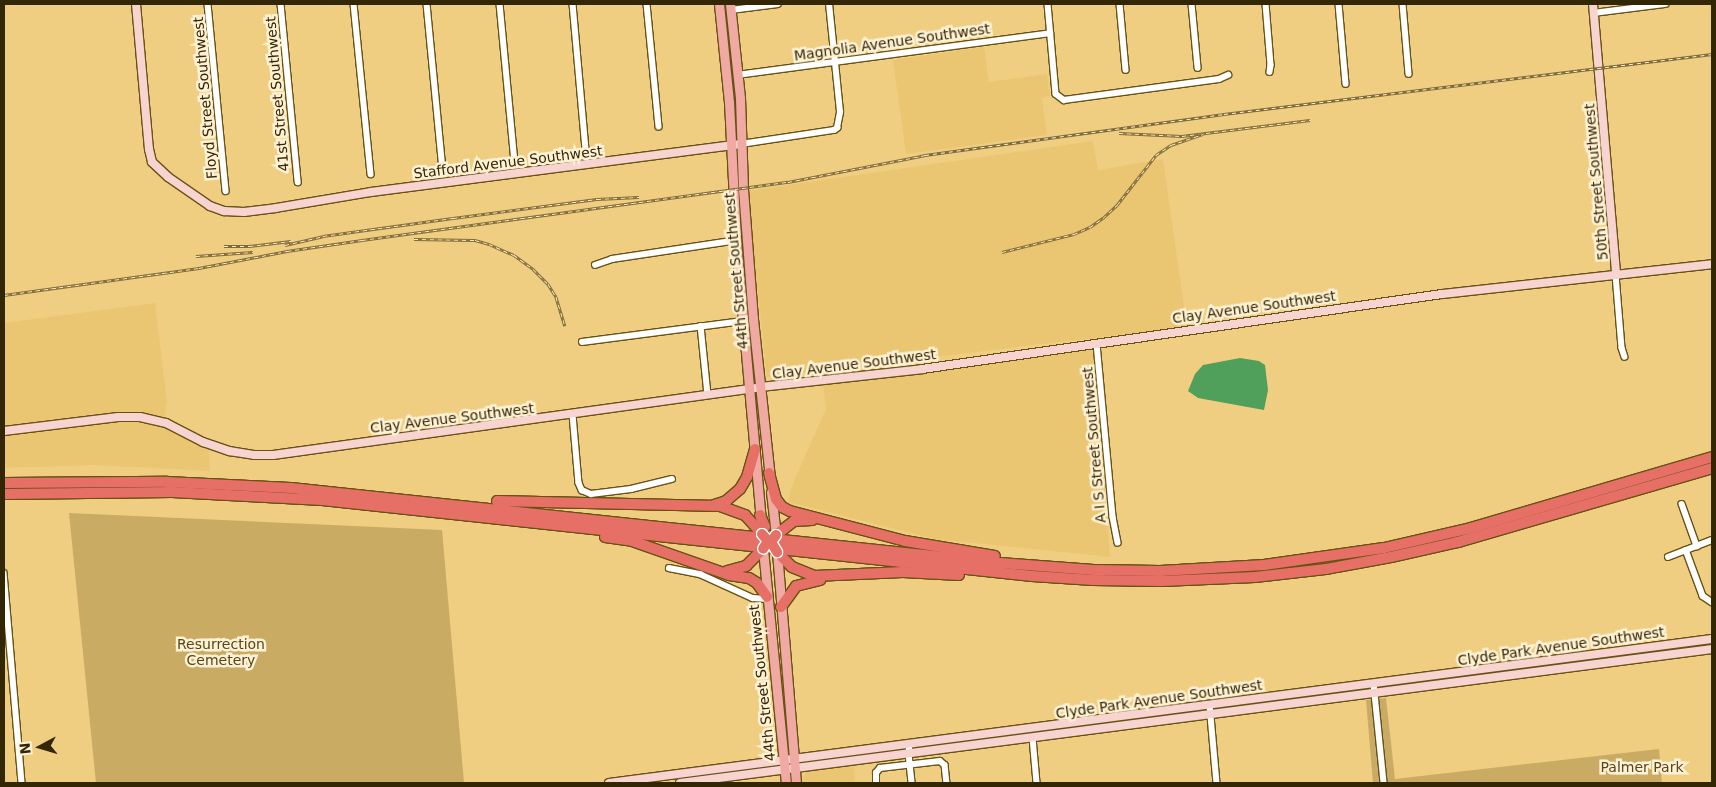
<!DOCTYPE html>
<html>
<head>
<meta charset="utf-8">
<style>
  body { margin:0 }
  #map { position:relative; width:1716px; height:787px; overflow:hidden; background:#efce82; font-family:"DejaVu Sans",sans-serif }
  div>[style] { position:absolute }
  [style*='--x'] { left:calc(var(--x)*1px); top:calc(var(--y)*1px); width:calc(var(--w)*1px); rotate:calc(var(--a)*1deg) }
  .built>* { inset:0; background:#ebc672 }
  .green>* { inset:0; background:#caab63 }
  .water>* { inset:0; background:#509f5a }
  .roads { filter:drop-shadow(1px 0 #685114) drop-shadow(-1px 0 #685114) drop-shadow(0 1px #685114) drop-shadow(0 -1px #685114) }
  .street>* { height:5.5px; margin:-2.75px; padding:0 2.75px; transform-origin:2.75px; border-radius:2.75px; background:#fff }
  .secondary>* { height:8px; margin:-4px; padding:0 4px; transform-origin:4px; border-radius:4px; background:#f8d4d1 }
  .primary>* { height:9px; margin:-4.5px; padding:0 4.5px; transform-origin:4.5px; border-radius:4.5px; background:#f0a9a3 }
  .highway>* { height:10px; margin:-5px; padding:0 5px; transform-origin:5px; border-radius:5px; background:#e67066 }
  .rail>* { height:3px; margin-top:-1.5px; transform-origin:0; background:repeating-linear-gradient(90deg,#fff1d4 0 4px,#806b38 0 8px); box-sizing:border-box; border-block:1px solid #806b38 }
  .bridges { filter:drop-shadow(1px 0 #fff) drop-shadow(-1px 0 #fff) drop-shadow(0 1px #fff) drop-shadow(0 -1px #fff) }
  .highway-bridge>* { height:10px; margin:-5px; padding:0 5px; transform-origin:5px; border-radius:5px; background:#e67066 }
  span { translate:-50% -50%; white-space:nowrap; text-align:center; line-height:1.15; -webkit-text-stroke:5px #fff1d4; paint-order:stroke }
  .street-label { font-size:14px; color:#332605 }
  .park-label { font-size:14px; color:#57451b }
  .frame { position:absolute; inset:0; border:5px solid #332605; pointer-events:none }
  .north { position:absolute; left:15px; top:722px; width:50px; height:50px; -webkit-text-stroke:4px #fff1d4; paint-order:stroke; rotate:264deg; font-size:14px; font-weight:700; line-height:20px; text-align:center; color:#332605 }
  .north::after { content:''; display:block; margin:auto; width:18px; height:22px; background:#332605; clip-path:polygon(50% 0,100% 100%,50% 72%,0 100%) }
</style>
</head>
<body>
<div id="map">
  <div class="built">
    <div style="clip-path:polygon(984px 47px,989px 82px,1047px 74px,1050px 96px,1042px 98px,1047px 135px,906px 154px,893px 60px)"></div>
    <div style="clip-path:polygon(1093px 141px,1098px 170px,1163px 159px,1187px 327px,767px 377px,747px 191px)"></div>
    <div style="clip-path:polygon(155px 303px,167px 402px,164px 418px,208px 441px,210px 471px,95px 465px,4px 468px,4px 323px)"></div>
    <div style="clip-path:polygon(1091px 349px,1095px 358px,1110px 557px,935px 539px,788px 502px,792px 485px,826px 409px,823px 383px)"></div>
    <div style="clip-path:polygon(854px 764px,855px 783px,801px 783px,806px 771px)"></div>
  </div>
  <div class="green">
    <div style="clip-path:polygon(69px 513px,442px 530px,464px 783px,96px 783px)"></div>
    <div style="clip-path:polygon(1386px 698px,1395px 779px,1659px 749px,1662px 783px,1373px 783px,1366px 700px)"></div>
  </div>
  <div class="water">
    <div style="clip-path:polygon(1240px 358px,1259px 361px,1265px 365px,1268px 390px,1264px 410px,1198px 398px,1188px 391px,1195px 374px,1203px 365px)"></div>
  </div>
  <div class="roads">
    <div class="street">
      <div style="--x:208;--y:4;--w:188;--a:84.5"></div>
      <div style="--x:281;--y:4;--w:179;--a:84.5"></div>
      <div style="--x:354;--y:4;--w:171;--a:84.3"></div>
      <div style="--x:427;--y:4;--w:166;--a:84.5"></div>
      <div style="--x:500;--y:4;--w:160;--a:84.6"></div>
      <div style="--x:573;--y:4;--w:146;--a:84.9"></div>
      <div style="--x:647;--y:4;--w:123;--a:84.4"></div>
      <div style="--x:1048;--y:4;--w:90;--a:84.9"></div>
      <div style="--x:1056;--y:94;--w:10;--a:37"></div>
      <div style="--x:1064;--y:100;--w:156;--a:-7.7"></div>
      <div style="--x:1219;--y:79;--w:10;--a:-24"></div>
      <div style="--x:1120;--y:4;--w:66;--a:84.8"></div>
      <div style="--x:1192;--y:4;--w:64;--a:84.6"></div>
      <div style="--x:1266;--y:4;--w:61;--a:85.3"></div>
      <div style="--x:1271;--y:65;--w:7;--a:98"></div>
      <div style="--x:1339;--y:4;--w:80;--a:85"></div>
      <div style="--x:1403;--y:4;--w:70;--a:85.1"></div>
      <div style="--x:731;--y:10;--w:47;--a:-7.3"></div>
      <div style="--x:1594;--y:13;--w:72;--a:-7.2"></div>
      <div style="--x:737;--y:75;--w:316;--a:-7.6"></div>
      <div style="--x:741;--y:144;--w:94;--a:-8.6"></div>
      <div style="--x:834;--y:130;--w:4;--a:-34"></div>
      <div style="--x:837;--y:128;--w:16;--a:-79"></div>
      <div style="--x:840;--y:112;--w:109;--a:-95.8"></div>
      <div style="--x:595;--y:265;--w:18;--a:-19"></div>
      <div style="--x:612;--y:259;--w:127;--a:-8.6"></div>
      <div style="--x:1616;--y:275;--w:73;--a:85.3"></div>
      <div style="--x:1622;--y:348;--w:9;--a:72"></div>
      <div style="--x:701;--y:326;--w:69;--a:84.2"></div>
      <div style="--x:582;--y:342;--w:162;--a:-7.4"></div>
      <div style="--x:1097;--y:344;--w:174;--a:84.7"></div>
      <div style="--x:1113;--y:517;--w:26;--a:79"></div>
      <div style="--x:573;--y:415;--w:68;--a:85"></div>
      <div style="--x:579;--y:483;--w:8;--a:67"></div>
      <div style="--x:582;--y:490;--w:10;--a:24"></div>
      <div style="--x:591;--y:494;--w:40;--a:-7.1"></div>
      <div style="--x:631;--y:489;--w:42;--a:-13.7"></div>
      <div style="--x:1682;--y:504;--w:45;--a:70.3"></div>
      <div style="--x:1686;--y:550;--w:49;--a:69.7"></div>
      <div style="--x:1703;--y:596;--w:11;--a:34"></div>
      <div style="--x:1668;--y:557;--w:47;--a:-21.1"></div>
      <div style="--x:669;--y:568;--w:32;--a:11"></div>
      <div style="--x:700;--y:574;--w:58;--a:24.4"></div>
      <div style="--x:753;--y:598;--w:14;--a:4"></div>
      <div style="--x:4;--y:573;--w:211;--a:85.1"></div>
      <div style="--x:1374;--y:684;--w:100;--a:84.2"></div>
      <div style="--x:1210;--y:705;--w:78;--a:84.9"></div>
      <div style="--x:1033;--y:738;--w:45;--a:84.9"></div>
      <div style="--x:910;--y:744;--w:10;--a:96"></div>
      <div style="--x:909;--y:754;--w:29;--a:84"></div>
      <div style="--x:876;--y:783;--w:10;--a:-90"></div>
      <div style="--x:876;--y:773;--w:6;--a:-51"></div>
      <div style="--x:880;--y:768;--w:60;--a:-6.7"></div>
      <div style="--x:940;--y:761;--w:6;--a:39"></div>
      <div style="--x:945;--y:765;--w:18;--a:84"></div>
    </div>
    <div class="secondary">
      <div style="--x:136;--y:4;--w:146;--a:84.9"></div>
      <div style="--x:149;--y:149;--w:13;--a:77"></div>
      <div style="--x:152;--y:162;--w:22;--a:43"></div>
      <div style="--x:168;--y:177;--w:51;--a:34.6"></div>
      <div style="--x:210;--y:206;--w:15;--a:20"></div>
      <div style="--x:224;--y:211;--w:20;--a:3"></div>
      <div style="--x:244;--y:212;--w:32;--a:-7"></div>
      <div style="--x:276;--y:208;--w:96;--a:-9.6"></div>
      <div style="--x:371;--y:192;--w:373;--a:-7.4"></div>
      <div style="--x:1593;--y:4;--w:272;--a:85.1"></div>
      <div style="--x:4;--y:431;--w:115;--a:-7"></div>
      <div style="--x:118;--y:417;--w:22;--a:0"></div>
      <div style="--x:140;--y:417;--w:27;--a:13"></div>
      <div style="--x:166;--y:423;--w:42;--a:27.2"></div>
      <div style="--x:203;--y:442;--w:28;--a:19"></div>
      <div style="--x:229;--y:451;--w:25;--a:9"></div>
      <div style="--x:254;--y:455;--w:19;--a:0"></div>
      <div style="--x:273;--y:455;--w:492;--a:-7.9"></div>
      <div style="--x:760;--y:387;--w:163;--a:-6.3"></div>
      <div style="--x:922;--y:369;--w:525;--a:-8.21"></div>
      <div style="--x:1442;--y:294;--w:272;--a:-6.3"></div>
      <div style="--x:609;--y:783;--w:1112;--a:-7.44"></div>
      <div style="--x:680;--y:783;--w:1041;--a:-7.4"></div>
    </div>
    <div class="primary">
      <div style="--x:719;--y:4;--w:99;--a:84.2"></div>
      <div style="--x:729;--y:102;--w:139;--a:87.1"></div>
      <div style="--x:736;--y:241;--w:281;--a:84.9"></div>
      <div style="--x:730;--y:4;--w:95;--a:83.9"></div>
      <div style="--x:740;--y:98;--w:91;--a:88.1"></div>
      <div style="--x:743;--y:189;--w:130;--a:85.6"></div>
      <div style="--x:753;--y:319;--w:161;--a:83.9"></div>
      <div style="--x:771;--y:492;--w:43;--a:83.4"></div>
      <div style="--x:763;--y:549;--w:235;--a:84.4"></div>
      <div style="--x:777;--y:552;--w:232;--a:85.3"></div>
    </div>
    <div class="highway">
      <div style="--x:769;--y:473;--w:27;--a:75"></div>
      <div style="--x:776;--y:499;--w:10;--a:53"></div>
      <div style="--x:782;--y:507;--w:9;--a:27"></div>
      <div style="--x:790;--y:511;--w:119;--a:14.6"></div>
      <div style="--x:905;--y:541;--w:91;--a:9.5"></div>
      <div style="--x:4;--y:483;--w:163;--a:-0.4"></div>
      <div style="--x:167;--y:482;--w:124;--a:2.8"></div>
      <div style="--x:291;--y:488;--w:713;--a:6.04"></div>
      <div style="--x:1000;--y:563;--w:94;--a:4.3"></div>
      <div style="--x:1094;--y:570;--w:66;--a:0.9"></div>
      <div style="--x:1160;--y:571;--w:104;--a:-3.3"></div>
      <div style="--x:1264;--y:565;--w:121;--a:-8.1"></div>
      <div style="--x:1384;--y:548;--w:89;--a:-12.9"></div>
      <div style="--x:1471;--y:528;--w:251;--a:-16.4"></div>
      <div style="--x:4;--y:494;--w:168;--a:-0.7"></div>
      <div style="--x:172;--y:492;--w:150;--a:3.1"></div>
      <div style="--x:322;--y:500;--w:714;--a:6.11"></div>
      <div style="--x:1032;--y:576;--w:61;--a:3.8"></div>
      <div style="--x:1093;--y:580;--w:69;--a:0.8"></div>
      <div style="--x:1162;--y:581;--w:93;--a:-2.5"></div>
      <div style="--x:1255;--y:577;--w:71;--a:-6.4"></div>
      <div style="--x:1326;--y:569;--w:66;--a:-10.5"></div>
      <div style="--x:1391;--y:557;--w:69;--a:-12.6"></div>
      <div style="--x:1458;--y:542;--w:265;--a:-16.2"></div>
      <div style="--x:497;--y:501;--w:223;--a:1.3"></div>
      <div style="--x:720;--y:506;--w:27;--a:20"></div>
      <div style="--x:745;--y:515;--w:25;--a:48"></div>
      <div style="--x:714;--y:505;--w:13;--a:-18"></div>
      <div style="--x:726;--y:501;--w:18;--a:-41"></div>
      <div style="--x:740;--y:489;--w:14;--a:-60"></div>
      <div style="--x:747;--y:477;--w:29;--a:-74"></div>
      <div style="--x:760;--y:515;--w:13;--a:67"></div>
      <div style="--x:776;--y:535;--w:23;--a:-38"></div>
      <div style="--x:794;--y:521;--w:18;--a:-3"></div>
      <div style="--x:605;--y:537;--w:27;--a:8"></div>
      <div style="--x:632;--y:541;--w:103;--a:19.3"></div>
      <div style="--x:729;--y:575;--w:20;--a:9"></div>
      <div style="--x:749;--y:578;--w:9;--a:32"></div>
      <div style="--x:757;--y:583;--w:17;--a:54"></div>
      <div style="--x:777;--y:552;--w:21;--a:45"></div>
      <div style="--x:792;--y:567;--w:24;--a:22"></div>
      <div style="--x:814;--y:576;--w:89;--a:-2.6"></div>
      <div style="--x:903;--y:572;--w:56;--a:3.1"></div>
      <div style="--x:727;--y:571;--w:20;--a:-15"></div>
      <div style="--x:746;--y:566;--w:24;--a:-45"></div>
      <div style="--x:781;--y:607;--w:26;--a:-54"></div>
      <div style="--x:796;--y:586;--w:25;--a:-14"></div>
    </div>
  </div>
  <div class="rail">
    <div style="--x:1119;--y:133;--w:63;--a:2.7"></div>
    <div style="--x:1182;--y:136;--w:129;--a:-7.1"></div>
    <div style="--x:414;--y:239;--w:61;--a:0.9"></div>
    <div style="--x:475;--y:240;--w:15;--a:16"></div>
    <div style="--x:489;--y:244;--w:27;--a:24"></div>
    <div style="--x:514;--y:255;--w:24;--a:36"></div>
    <div style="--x:533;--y:269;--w:21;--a:45"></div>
    <div style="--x:548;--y:284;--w:15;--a:58"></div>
    <div style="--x:556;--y:297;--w:30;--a:73"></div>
    <div style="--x:285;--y:245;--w:39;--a:-13"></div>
    <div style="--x:323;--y:236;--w:131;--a:-7.9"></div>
    <div style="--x:453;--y:218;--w:145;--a:-7.5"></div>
    <div style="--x:597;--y:199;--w:42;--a:-2.7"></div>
    <div style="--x:224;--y:246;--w:25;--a:0"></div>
    <div style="--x:249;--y:246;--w:42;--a:-6.8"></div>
    <div style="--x:1002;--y:252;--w:74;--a:-14"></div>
    <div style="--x:1074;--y:234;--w:17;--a:-24"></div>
    <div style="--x:1090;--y:227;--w:16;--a:-35"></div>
    <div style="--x:1103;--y:218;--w:19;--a:-43"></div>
    <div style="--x:1117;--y:205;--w:63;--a:-52"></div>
    <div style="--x:1156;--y:155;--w:18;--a:-34"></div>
    <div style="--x:1171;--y:145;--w:34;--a:-19"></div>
    <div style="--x:196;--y:256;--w:57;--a:-4"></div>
    <div style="--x:4;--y:295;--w:197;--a:-7.9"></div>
    <div style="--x:199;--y:268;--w:90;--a:-10.9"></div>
    <div style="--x:287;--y:251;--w:76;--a:-8.3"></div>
    <div style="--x:362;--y:240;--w:430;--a:-7.8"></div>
    <div style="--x:788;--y:182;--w:140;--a:-11.1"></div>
    <div style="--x:925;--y:155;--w:302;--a:-7.8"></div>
    <div style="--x:1224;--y:114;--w:492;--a:-7"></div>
  </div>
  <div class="bridges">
    <div class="highway-bridge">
      <div style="--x:762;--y:534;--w:9;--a:49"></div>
      <div style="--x:768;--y:541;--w:9;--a:122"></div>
      <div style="--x:776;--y:535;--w:9;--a:126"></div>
      <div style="--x:771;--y:542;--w:12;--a:59"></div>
    </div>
  </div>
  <div class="street-label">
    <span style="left:892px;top:42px;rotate:-8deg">Magnolia Avenue Southwest</span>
    <span style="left:277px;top:94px;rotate:-95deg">41st Street Southwest</span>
    <span style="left:205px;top:98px;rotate:-95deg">Floyd Street Southwest</span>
    <span style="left:508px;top:162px;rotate:-7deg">Stafford Avenue Southwest</span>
    <span style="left:1596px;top:182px;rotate:-95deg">50th Street Southwest</span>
    <span style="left:736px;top:271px;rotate:-95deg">44th Street Southwest</span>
    <span style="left:1254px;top:307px;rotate:-8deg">Clay Avenue Southwest</span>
    <span style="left:854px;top:364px;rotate:-7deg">Clay Avenue Southwest</span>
    <span style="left:452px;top:418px;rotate:-7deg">Clay Avenue Southwest</span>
    <span style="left:1094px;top:445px;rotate:-95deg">A I S Street Southwest</span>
    <span style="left:1561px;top:646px;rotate:-8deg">Clyde Park Avenue Southwest</span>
    <span style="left:762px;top:683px;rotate:-96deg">44th Street Southwest</span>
    <span style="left:1159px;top:699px;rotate:-8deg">Clyde Park Avenue Southwest</span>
  </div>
  <div class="park-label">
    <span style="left:221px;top:652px">Resurrection<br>Cemetery</span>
    <span style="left:1642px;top:767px">Palmer Park</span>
  </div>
  <div class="frame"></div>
  <div class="north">N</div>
</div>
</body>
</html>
